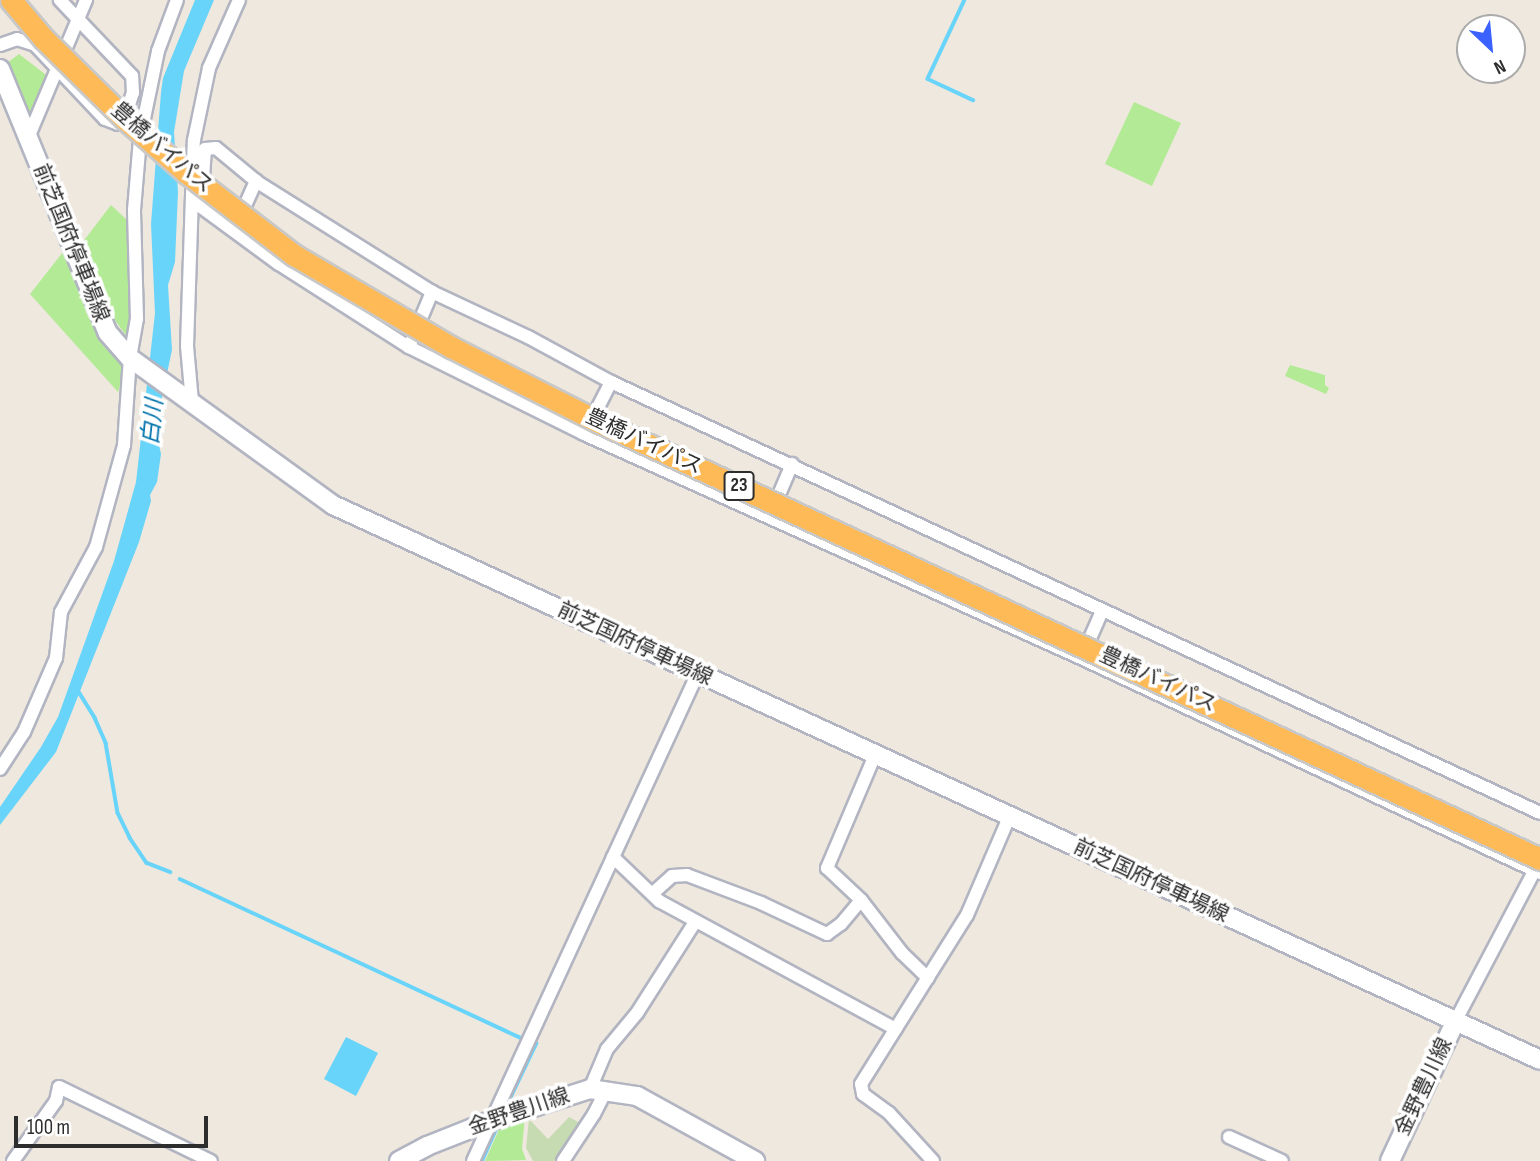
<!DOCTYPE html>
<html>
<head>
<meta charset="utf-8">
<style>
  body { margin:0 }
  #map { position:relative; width:1540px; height:1161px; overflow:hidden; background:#efe8de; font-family:"Sofia Sans Condensed","Noto Sans JP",sans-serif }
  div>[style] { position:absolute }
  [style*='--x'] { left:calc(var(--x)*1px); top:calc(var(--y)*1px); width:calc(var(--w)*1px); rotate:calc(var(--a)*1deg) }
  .green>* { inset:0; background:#b3ea96 }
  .cemetery>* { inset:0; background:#c7dbb3 }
  .water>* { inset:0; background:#69d4f9 }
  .stream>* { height:3.5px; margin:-1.75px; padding:0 1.75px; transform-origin:1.75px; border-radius:1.75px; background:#69d4f9 }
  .roads { filter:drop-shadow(2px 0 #b2b5c1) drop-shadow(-2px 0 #b2b5c1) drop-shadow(0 2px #b2b5c1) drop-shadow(0 -2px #b2b5c1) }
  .minor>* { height:12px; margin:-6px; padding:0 6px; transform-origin:6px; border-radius:6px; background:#fff }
  .secondary>* { height:18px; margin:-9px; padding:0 9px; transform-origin:9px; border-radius:9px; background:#fff }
  .bridges { filter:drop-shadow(2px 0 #c8c8c8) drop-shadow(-2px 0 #c8c8c8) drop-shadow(0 2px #c8c8c8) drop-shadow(0 -2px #c8c8c8) }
  .trunk-bridge>* { height:21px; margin:-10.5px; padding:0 10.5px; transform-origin:10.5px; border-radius:10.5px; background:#feba57 }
  span { translate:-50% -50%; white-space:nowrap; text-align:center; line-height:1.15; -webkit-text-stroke:7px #fff; paint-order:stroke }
  .shield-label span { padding:2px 5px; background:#fff; border:2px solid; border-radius:5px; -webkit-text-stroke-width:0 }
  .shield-label { font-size:19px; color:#2d2d2d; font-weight:700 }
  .street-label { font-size:21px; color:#2d2d2d }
  .water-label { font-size:23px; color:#0172ac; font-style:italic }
  .north { position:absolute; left:1456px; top:14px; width:70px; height:70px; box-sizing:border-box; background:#fff; border:2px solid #ababab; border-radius:50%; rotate:154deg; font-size:19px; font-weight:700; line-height:28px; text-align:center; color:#2d2d2d }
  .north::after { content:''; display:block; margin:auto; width:24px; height:32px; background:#3b61ff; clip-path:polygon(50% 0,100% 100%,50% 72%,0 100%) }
  .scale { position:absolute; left:14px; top:1116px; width:194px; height:32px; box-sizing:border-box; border:4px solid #2d2d2d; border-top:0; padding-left:9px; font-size:21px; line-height:24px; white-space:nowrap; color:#2d2d2d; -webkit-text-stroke:5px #fff; paint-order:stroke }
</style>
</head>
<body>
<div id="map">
  <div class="green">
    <div style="clip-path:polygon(19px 54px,50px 78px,31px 122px,7px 63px)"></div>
    <div style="clip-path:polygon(1134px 102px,1181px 123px,1152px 186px,1105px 164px)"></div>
    <div style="clip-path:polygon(111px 205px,126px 219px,134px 320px,130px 341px,109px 312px,82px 243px)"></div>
    <div style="clip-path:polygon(63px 252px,100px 338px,126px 365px,118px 392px,30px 294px)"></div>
    <div style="clip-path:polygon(1290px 365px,1325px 375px,1325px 385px,1329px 388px,1326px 394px,1285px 376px)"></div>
    <div style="clip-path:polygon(525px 1115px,522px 1149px,526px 1160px,485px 1161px,502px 1123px)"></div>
  </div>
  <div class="cemetery">
    <div style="clip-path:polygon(569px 1117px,582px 1124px,557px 1161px,533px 1161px,526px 1148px,529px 1119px,548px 1139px)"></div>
  </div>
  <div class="water">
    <div style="clip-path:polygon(195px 0,214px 0,184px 71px,174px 132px,178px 192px,175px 262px,168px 285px,172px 350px,161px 402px,164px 428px,159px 445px,161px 454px,157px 482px,150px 495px,151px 501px,139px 542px,56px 752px,0 825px,0 807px,41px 747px,58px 717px,114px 561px,136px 482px,155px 313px,151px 224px,161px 92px,163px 78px)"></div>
    <div style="clip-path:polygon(346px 1037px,378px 1053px,356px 1096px,324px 1079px)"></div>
  </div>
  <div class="stream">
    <div style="--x:965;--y:0;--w:87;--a:115.1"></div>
    <div style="--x:928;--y:79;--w:50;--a:25"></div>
    <div style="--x:79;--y:692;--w:31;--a:58"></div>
    <div style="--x:95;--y:718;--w:27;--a:66"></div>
    <div style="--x:106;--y:743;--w:71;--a:80.3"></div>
    <div style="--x:118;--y:813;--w:28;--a:64"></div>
    <div style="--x:130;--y:838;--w:30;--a:56"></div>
    <div style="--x:147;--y:863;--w:25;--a:21"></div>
    <div style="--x:180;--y:879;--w:378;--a:25"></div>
    <div style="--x:506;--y:1107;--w:70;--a:-64.5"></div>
    <div style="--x:536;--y:1044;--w:2;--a:-153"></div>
    <div style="--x:482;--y:1161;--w:39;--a:-66"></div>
  </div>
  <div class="roads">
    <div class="minor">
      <div style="--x:0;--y:45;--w:18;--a:-19"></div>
      <div style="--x:17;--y:39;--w:19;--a:18"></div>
      <div style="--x:35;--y:45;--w:102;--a:46.6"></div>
      <div style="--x:105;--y:119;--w:14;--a:21"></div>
      <div style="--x:118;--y:124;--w:5;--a:-11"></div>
      <div style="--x:123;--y:123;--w:32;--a:-72"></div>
      <div style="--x:133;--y:93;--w:17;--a:-93"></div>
      <div style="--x:132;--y:76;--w:105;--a:-133.5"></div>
      <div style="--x:28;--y:138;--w:150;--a:-67.2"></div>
      <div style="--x:239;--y:219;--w:42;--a:-65.9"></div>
      <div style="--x:409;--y:347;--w:60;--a:-67.3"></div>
      <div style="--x:192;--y:402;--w:56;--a:-95.1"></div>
      <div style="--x:187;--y:346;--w:206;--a:-88.1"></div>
      <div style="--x:194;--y:140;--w:74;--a:-78.2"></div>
      <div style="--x:209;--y:68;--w:74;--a:-66.2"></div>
      <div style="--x:591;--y:421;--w:44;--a:-62.9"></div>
      <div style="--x:773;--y:509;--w:49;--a:-67.1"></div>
      <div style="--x:1084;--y:652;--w:45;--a:-66.3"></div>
      <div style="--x:875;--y:755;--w:123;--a:113"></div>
      <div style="--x:827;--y:868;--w:47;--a:43.3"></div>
      <div style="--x:861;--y:900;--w:67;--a:52.3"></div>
      <div style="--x:902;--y:953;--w:36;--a:44"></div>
      <div style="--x:0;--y:769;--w:44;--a:-57"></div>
      <div style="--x:24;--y:732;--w:81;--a:-66.6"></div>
      <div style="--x:56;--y:658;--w:46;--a:-83.8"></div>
      <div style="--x:61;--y:612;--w:74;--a:-61.7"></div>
      <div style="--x:96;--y:547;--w:106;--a:-74.6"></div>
      <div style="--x:124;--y:445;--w:87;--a:-86.1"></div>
      <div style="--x:130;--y:358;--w:40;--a:-80"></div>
      <div style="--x:137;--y:319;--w:109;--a:-91.6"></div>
      <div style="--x:134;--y:210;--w:72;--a:-85.2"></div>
      <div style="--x:140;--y:138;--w:89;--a:-78.3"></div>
      <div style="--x:158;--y:51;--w:54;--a:-69.6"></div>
      <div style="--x:1540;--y:813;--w:1024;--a:-155.11"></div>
      <div style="--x:611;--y:382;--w:94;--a:-151.5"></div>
      <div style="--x:528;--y:337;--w:106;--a:-154.9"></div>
      <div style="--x:432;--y:292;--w:208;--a:-147.8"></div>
      <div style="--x:256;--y:181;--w:52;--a:-140.5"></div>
      <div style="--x:216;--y:148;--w:11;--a:175"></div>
      <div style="--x:205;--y:149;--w:58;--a:93.9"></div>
      <div style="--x:201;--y:207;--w:97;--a:36.2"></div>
      <div style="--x:279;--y:264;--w:154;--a:32.6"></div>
      <div style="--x:409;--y:347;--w:195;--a:26.4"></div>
      <div style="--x:584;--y:434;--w:545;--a:24.26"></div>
      <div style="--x:1081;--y:658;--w:507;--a:25.1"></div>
      <div style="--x:613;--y:857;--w:64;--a:43.7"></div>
      <div style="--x:659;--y:901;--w:269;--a:28.4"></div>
      <div style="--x:652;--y:894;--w:27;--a:-42"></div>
      <div style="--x:672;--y:876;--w:15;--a:-4"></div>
      <div style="--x:687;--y:875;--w:79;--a:20.7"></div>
      <div style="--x:761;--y:903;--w:73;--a:25.2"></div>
      <div style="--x:827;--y:934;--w:17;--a:-36"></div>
      <div style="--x:841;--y:924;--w:31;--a:-50"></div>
      <div style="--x:1455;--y:1022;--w:176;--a:-62.3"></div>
      <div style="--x:590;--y:1089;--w:43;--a:-67"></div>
      <div style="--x:607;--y:1049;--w:47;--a:-50.2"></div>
      <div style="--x:637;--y:1013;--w:108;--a:-57.5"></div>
      <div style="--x:1229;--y:1137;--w:58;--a:24.4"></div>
      <div style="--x:13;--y:1161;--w:74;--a:-54.4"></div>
      <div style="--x:56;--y:1101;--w:14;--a:-78"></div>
      <div style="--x:59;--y:1087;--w:169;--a:26"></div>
      <div style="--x:473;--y:1161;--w:537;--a:-65.25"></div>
      <div style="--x:563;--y:1161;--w:56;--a:-56.6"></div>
      <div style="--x:594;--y:1114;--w:25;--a:-63"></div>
      <div style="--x:933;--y:1161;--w:65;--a:-132.5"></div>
      <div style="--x:889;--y:1113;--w:32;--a:-144"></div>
      <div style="--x:863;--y:1094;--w:10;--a:-101"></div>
      <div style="--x:861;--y:1084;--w:199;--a:-57.9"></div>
      <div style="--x:967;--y:915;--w:109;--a:-66.7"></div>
    </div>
    <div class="secondary">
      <div style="--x:0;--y:69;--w:285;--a:67.8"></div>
      <div style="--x:108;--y:333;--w:33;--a:49"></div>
      <div style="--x:130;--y:358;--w:251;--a:35.9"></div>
      <div style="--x:333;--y:505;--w:1328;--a:24.69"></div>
      <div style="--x:399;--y:1161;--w:32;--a:-28"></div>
      <div style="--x:427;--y:1146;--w:71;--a:-21.5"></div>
      <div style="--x:493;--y:1120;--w:102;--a:-17.7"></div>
      <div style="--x:590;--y:1089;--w:48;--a:8.5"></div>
      <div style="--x:637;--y:1096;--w:135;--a:28.8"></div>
      <div style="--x:1390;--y:1161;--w:153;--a:-64.9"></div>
    </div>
  </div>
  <div class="bridges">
    <div class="trunk-bridge">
      <div style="--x:11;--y:0;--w:51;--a:49.8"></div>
      <div style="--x:44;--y:39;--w:114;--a:44.6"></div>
      <div style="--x:125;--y:119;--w:82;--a:41.1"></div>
      <div style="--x:187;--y:173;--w:135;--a:37.5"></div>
      <div style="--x:294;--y:255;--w:182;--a:30.4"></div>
      <div style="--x:451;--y:347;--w:164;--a:26.9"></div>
      <div style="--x:597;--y:421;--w:1040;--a:24.91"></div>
    </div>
  </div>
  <div class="shield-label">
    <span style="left:739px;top:486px">23</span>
  </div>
  <div class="street-label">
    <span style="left:162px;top:148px;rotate:41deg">豊橋バイパス</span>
    <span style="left:71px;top:243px;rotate:68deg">前芝国府停車場線</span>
    <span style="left:644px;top:442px;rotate:25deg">豊橋バイパス</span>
    <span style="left:635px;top:644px;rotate:25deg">前芝国府停車場線</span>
    <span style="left:1158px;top:680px;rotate:25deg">豊橋バイパス</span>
    <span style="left:1151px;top:881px;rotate:25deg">前芝国府停車場線</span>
    <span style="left:1424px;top:1087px;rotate:-65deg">金野豊川線</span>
    <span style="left:519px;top:1112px;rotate:-19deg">金野豊川線</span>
  </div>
  <div class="water-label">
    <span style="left:153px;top:422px;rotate:-84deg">白川</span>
  </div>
  <div class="north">N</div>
  <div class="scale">100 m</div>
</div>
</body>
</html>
